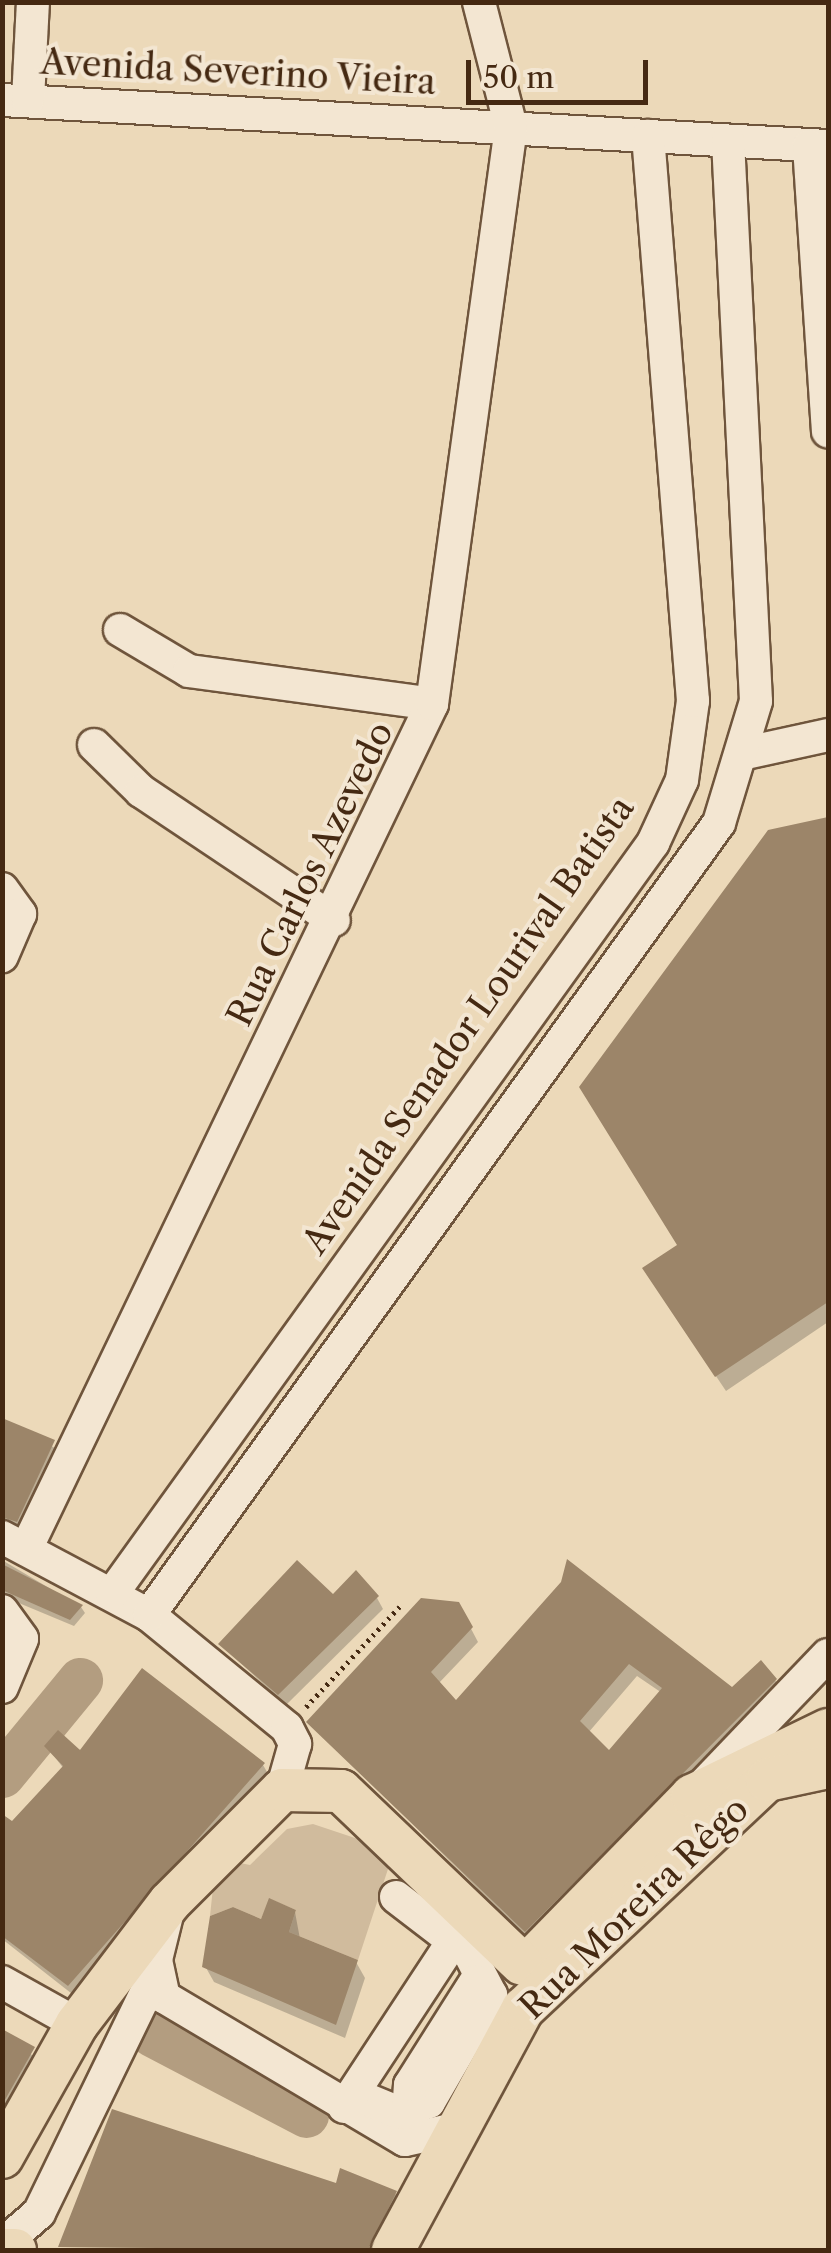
<!DOCTYPE html>
<html>
<head>
<meta charset="utf-8">
<style>
  body { margin:0 }
  #map { position:relative; width:831px; height:2253px; overflow:hidden; background:#ecd9b9; font-family:"Libre Caslon Text",serif }
  div>[style] { position:absolute }
  [style*='--x'] { left:calc(var(--x)*1px); top:calc(var(--y)*1px); width:calc(var(--w)*1px); rotate:calc(var(--a)*1deg) }
  .green>* { inset:0; background:#d0bb9d }
  .shadow>* { inset:0; background:#0003 }
  .river>* { height:45px; margin:-22.5px; padding:0 22.5px; transform-origin:22.5px; border-radius:22.5px; background:#b39d80 }
  .building>* { inset:0; background:#9c8569 }
  .path>* { height:5px; margin-top:-2.5px; transform-origin:0; background:repeating-linear-gradient(90deg,#452912 0 2.5px,transparent 0 7.5px) }
  .roads { filter:drop-shadow(2px 0 #6f553c) drop-shadow(-2px 0 #6f553c) drop-shadow(0 2px #6f553c) drop-shadow(0 -2px #6f553c) }
  .minor>* { height:32px; margin:-16px; padding:0 16px; transform-origin:16px; border-radius:16px; background:#f3e6d2 }
  .major>* { height:42px; margin:-21px; padding:0 21px; transform-origin:21px; border-radius:21px; background:#ecd9b9 }
  span { translate:-50% -50%; white-space:nowrap; text-align:center; line-height:1.15; -webkit-text-stroke:8px #f3e6d2; paint-order:stroke }
  .street-label { font-size:35px; color:#452912 }
  .frame { position:absolute; inset:0; border:5px solid #452912; pointer-events:none }
  .scale { position:absolute; left:466px; top:60px; width:182px; height:45px; box-sizing:border-box; border:5px solid #452912; border-top:0; padding-left:12px; font-size:30px; line-height:35px; white-space:nowrap; color:#452912; -webkit-text-stroke:8px #f3e6d2; paint-order:stroke }
</style>
</head>
<body>
<div id="map">
  <div class="green">
    <div style="clip-path:polygon(313px 1824px,367px 1842px,389px 1866px,358px 1960px,289px 1932px,296px 1910px,270px 1899px,261px 1919px,233px 1907px,210px 1916px,214px 1878px,235px 1862px,250px 1865px,287px 1829px)"></div>
  </div>
  <div class="shadow">
    <div style="clip-path:polygon(828px 820px,828px 1322px,726px 1391px,654px 1284px,680px 1246px,770px 832px)"></div>
    <div style="clip-path:polygon(2px 1421px,57px 1449px,20px 1528px,2px 1527px)"></div>
    <div style="clip-path:polygon(2px 1560px,81px 1607px,85px 1613px,74px 1626px,2px 1596px)"></div>
    <div style="clip-path:polygon(evenodd,563px 1583px,732px 1690px,775px 1680px,783px 1693px,533px 1943px,310px 1723px,458px 1604px,478px 1642px,438px 1684px,456px 1703px,563px 1583px,637px 1676px,662px 1693px,609px 1754px,588px 1733px,637px 1676px)"></div>
    <div style="clip-path:polygon(333px 1597px,377px 1598px,383px 1609px,286px 1705px,221px 1645px)"></div>
    <div style="clip-path:polygon(47px 1747px,263px 1765px,270px 1777px,76px 1997px,2px 1939px,2px 1817px,12px 1824px,64px 1769px)"></div>
    <div style="clip-path:polygon(295px 1912px,300px 1939px,356px 1962px,365px 1978px,345px 2038px,214px 1982px,205px 1966px,262px 1923px)"></div>
    <div style="clip-path:polygon(2px 2032px,41px 2062px,2px 2116px)"></div>
    <div style="clip-path:polygon(337px 2186px,395px 2193px,402px 2206px,384px 2250px,60px 2247px)"></div>
  </div>
  <div class="river">
    <div style="--x:2;--y:1775;--w:123;--a:-50.6"></div>
    <div style="--x:152;--y:2034;--w:174;--a:27.7"></div>
  </div>
  <div class="building">
    <div style="clip-path:polygon(828px 817px,828px 1302px,715px 1377px,642px 1268px,677px 1245px,579px 1087px,768px 830px)"></div>
    <div style="clip-path:polygon(2px 1418px,55px 1440px,17px 1522px,2px 1517px)"></div>
    <div style="clip-path:polygon(evenodd,567px 1559px,732px 1687px,761px 1660px,777px 1679px,525px 1932px,306px 1722px,421px 1598px,459px 1602px,473px 1627px,431px 1672px,456px 1700px,561px 1582px,567px 1559px,629px 1664px,662px 1688px,609px 1750px,580px 1721px,629px 1664px)"></div>
    <div style="clip-path:polygon(297px 1560px,333px 1594px,356px 1570px,379px 1596px,278px 1695px,218px 1644px)"></div>
    <div style="clip-path:polygon(2px 1564px,83px 1605px,70px 1620px,2px 1590px)"></div>
    <div style="clip-path:polygon(142px 1668px,265px 1763px,68px 1986px,2px 1936px,2px 1814px,12px 1821px,63px 1766px,44px 1746px,58px 1730px,80px 1750px)"></div>
    <div style="clip-path:polygon(269px 1898px,296px 1910px,289px 1932px,358px 1960px,336px 2025px,202px 1967px,210px 1916px,233px 1907px,261px 1919px)"></div>
    <div style="clip-path:polygon(2px 2029px,35px 2047px,2px 2105px)"></div>
    <div style="clip-path:polygon(112px 2109px,336px 2183px,340px 2168px,397px 2191px,368px 2250px,58px 2247px)"></div>
  </div>
  <div class="path">
    <div style="--x:306;--y:1707;--w:141;--a:-47"></div>
  </div>
  <div class="roads">
    <div class="minor">
      <div style="--x:2;--y:100;--w:827;--a:3.19"></div>
      <div style="--x:28;--y:100;--w:98;--a:-87.1"></div>
      <div style="--x:809;--y:146;--w:286;--a:86.2"></div>
      <div style="--x:120;--y:630;--w:80;--a:30.7"></div>
      <div style="--x:189;--y:671;--w:245;--a:7.7"></div>
      <div style="--x:94;--y:745;--w:66;--a:44.4"></div>
      <div style="--x:141;--y:791;--w:232;--a:33.8"></div>
      <div style="--x:746;--y:753;--w:84;--a:-12.4"></div>
      <div style="--x:2;--y:889;--w:31;--a:54"></div>
      <div style="--x:20;--y:914;--w:46;--a:113.2"></div>
      <div style="--x:2;--y:1537;--w:166;--a:28"></div>
      <div style="--x:149;--y:1615;--w:178;--a:39.3"></div>
      <div style="--x:287;--y:1728;--w:18;--a:63"></div>
      <div style="--x:295;--y:1744;--w:48;--a:105.8"></div>
      <div style="--x:27;--y:1547;--w:935;--a:-64.34"></div>
      <div style="--x:432;--y:704;--w:582;--a:-82.2"></div>
      <div style="--x:511;--y:127;--w:129;--a:-104.4"></div>
      <div style="--x:112;--y:1594;--w:926;--a:-54.23"></div>
      <div style="--x:653;--y:843;--w:69;--a:-65.3"></div>
      <div style="--x:682;--y:780;--w:80;--a:-82.1"></div>
      <div style="--x:693;--y:701;--w:567;--a:-94.55"></div>
      <div style="--x:2;--y:1611;--w:34;--a:54"></div>
      <div style="--x:22;--y:1639;--w:52;--a:112.6"></div>
      <div style="--x:149;--y:1615;--w:976;--a:-54.26"></div>
      <div style="--x:719;--y:823;--w:127;--a:-73.1"></div>
      <div style="--x:756;--y:701;--w:561;--a:-92.86"></div>
      <div style="--x:706;--y:1782;--w:176;--a:-46.2"></div>
      <div style="--x:168;--y:1911;--w:50;--a:103.8"></div>
      <div style="--x:156;--y:1960;--w:38;--a:78"></div>
      <div style="--x:164;--y:1997;--w:280;--a:30.7"></div>
      <div style="--x:405;--y:2140;--w:47;--a:-12.3"></div>
      <div style="--x:2;--y:1982;--w:86;--a:29.2"></div>
      <div style="--x:361;--y:2097;--w:42;--a:22.3"></div>
      <div style="--x:400;--y:2113;--w:31;--a:-21"></div>
      <div style="--x:429;--y:2102;--w:124;--a:-59.9"></div>
      <div style="--x:491;--y:1995;--w:47;--a:-117.6"></div>
      <div style="--x:469;--y:1953;--w:92;--a:-142.5"></div>
      <div style="--x:344;--y:2107;--w:199;--a:-56.7"></div>
      <div style="--x:408;--y:2113;--w:28;--a:-86"></div>
      <div style="--x:410;--y:2085;--w:123;--a:-57.6"></div>
      <div style="--x:2;--y:2245;--w:49;--a:-40.9"></div>
      <div style="--x:39;--y:2213;--w:268;--a:-64.1"></div>
    </div>
    <div class="major">
      <div style="--x:531;--y:1961;--w:231;--a:-45.7"></div>
      <div style="--x:692;--y:1796;--w:151;--a:-25.9"></div>
      <div style="--x:2;--y:2157;--w:153;--a:-60.6"></div>
      <div style="--x:77;--y:2024;--w:153;--a:-52.7"></div>
      <div style="--x:170;--y:1902;--w:158;--a:-45"></div>
      <div style="--x:282;--y:1790;--w:59;--a:1"></div>
      <div style="--x:341;--y:1791;--w:250;--a:43.7"></div>
      <div style="--x:3;--y:2250;--w:12;--a:0"></div>
      <div style="--x:393;--y:2250;--w:274;--a:-61.7"></div>
      <div style="--x:523;--y:2009;--w:335;--a:-43.2"></div>
      <div style="--x:767;--y:1780;--w:62;--a:-12"></div>
    </div>
  </div>
  <div class="street-label">
    <span style="left:238px;top:72px;rotate:3deg">Avenida Severino Vieira</span>
    <span style="left:310px;top:874px;rotate:-64deg">Rua Carlos Azevedo</span>
    <span style="left:468px;top:1025px;rotate:-55deg">Avenida Senador Lourival Batista</span>
    <span style="left:634px;top:1908px;rotate:-44deg">Rua Moreira Rêgo</span>
  </div>
  <div class="frame"></div>
  <div class="scale">50 m</div>
</div>
</body>
</html>
